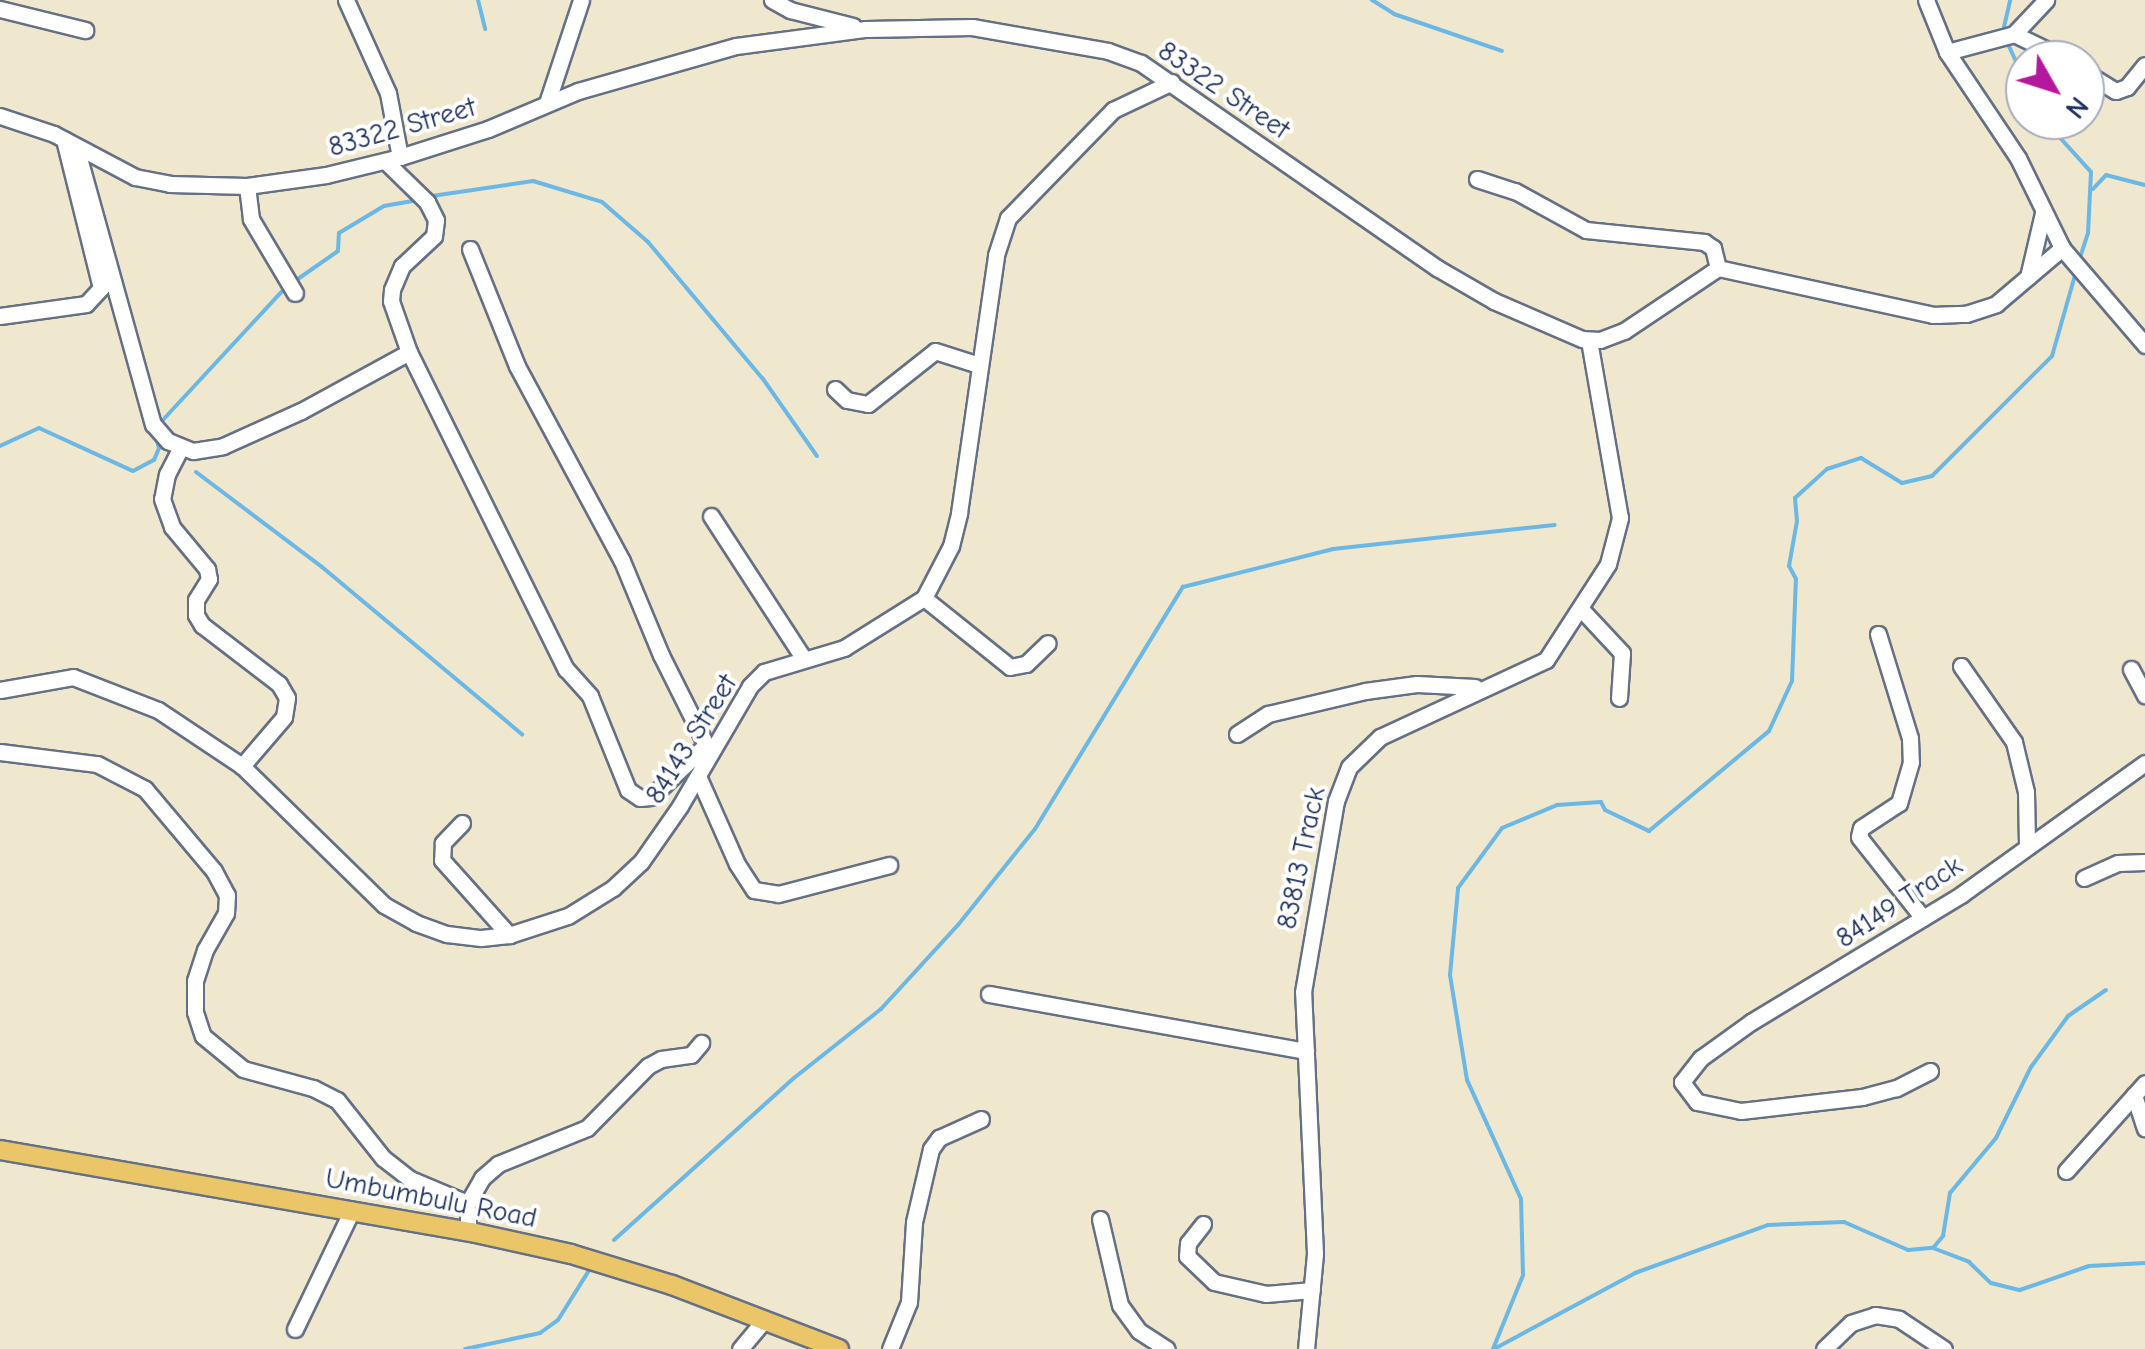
<!DOCTYPE html>
<html>
<head>
<meta charset="utf-8">
<style>
  body { margin:0 }
  #map { position:relative; width:2145px; height:1349px; overflow:hidden; background:#efe8ce; font-family:"Comic Neue",sans-serif }
  div>[style] { position:absolute }
  [style*='--x'] { left:calc(var(--x)*1px); top:calc(var(--y)*1px); width:calc(var(--w)*1px); rotate:calc(var(--a)*1deg) }
  .stream>* { height:4px; margin:-2px; padding:0 2px; transform-origin:2px; border-radius:2px; background:#6bb7e5 }
  .roads { filter:drop-shadow(2px 0 #657085) drop-shadow(-2px 0 #657085) drop-shadow(0 2px #657085) drop-shadow(0 -2px #657085) }
  .minor>* { height:15px; margin:-7.5px; padding:0 7.5px; transform-origin:7.5px; border-radius:7.5px; background:#fff }
  .major>* { height:18px; margin:-9px; padding:0 9px; transform-origin:9px; border-radius:9px; background:#ebc669 }
  span { translate:-50% -50%; white-space:nowrap; text-align:center; line-height:1.15; -webkit-text-stroke:8px #fff; paint-order:stroke }
  .street-label { font-size:28px; color:#1b2f5e }
  .north { position:absolute; left:2005px; top:40px; width:100px; height:100px; box-sizing:border-box; background:#fff; border:2px solid #a4acbf; border-radius:50%; rotate:129deg; font-size:28px; font-weight:700; line-height:40px; text-align:center; color:#1b2f5e }
  .north::after { content:''; display:block; margin:auto; width:35px; height:45px; background:#b5179e; clip-path:polygon(50% 0,100% 100%,50% 72%,0 100%) }
</style>
</head>
<body>
<div id="map">
  <div class="stream">
    <div style="--x:478;--y:0;--w:30;--a:76"></div>
    <div style="--x:1372;--y:0;--w:26;--a:32"></div>
    <div style="--x:1394;--y:14;--w:114;--a:18.9"></div>
    <div style="--x:2004;--y:27;--w:28;--a:-77"></div>
    <div style="--x:2007;--y:42;--w:43;--a:65.2"></div>
    <div style="--x:2044;--y:120;--w:70;--a:47.9"></div>
    <div style="--x:2091;--y:172;--w:61;--a:92.8"></div>
    <div style="--x:2088;--y:233;--w:23;--a:108"></div>
    <div style="--x:2093;--y:189;--w:19;--a:-47"></div>
    <div style="--x:2106;--y:175;--w:40;--a:14.4"></div>
    <div style="--x:432;--y:196;--w:102;--a:-8.4"></div>
    <div style="--x:533;--y:181;--w:72;--a:16.9"></div>
    <div style="--x:602;--y:202;--w:61;--a:41"></div>
    <div style="--x:648;--y:242;--w:179;--a:50"></div>
    <div style="--x:763;--y:379;--w:94;--a:55"></div>
    <div style="--x:295;--y:281;--w:52;--a:-34.9"></div>
    <div style="--x:338;--y:251;--w:18;--a:-87"></div>
    <div style="--x:339;--y:233;--w:52;--a:-31"></div>
    <div style="--x:384;--y:206;--w:36;--a:-10"></div>
    <div style="--x:161;--y:422;--w:181;--a:-47.2"></div>
    <div style="--x:0;--y:446;--w:43;--a:-24.8"></div>
    <div style="--x:39;--y:428;--w:103;--a:24.6"></div>
    <div style="--x:133;--y:471;--w:24;--a:-28"></div>
    <div style="--x:154;--y:460;--w:13;--a:-67"></div>
    <div style="--x:159;--y:448;--w:11;--a:-105"></div>
    <div style="--x:196;--y:472;--w:158;--a:37"></div>
    <div style="--x:322;--y:567;--w:261;--a:39.9"></div>
    <div style="--x:614;--y:1240;--w:242;--a:-42"></div>
    <div style="--x:794;--y:1078;--w:111;--a:-38.4"></div>
    <div style="--x:881;--y:1009;--w:114;--a:-47.5"></div>
    <div style="--x:958;--y:925;--w:123;--a:-51.3"></div>
    <div style="--x:1035;--y:829;--w:284;--a:-58.6"></div>
    <div style="--x:1183;--y:587;--w:155;--a:-14.2"></div>
    <div style="--x:1333;--y:549;--w:223;--a:-6.2"></div>
    <div style="--x:1933;--y:1248;--w:16;--a:-50"></div>
    <div style="--x:1943;--y:1236;--w:44;--a:-80.8"></div>
    <div style="--x:1950;--y:1193;--w:72;--a:-50.1"></div>
    <div style="--x:1996;--y:1138;--w:79;--a:-63.8"></div>
    <div style="--x:2031;--y:1067;--w:63;--a:-54"></div>
    <div style="--x:2068;--y:1016;--w:46;--a:-34.4"></div>
    <div style="--x:465;--y:1349;--w:77;--a:-12"></div>
    <div style="--x:540;--y:1333;--w:22;--a:-36"></div>
    <div style="--x:558;--y:1320;--w:57;--a:-58"></div>
    <div style="--x:1493;--y:1349;--w:80;--a:-67.9"></div>
    <div style="--x:1523;--y:1275;--w:76;--a:-91.5"></div>
    <div style="--x:1521;--y:1199;--w:131;--a:-114.4"></div>
    <div style="--x:1467;--y:1080;--w:106;--a:-99.2"></div>
    <div style="--x:1450;--y:975;--w:87;--a:-84.7"></div>
    <div style="--x:1458;--y:888;--w:74;--a:-53.7"></div>
    <div style="--x:1502;--y:828;--w:60;--a:-22.7"></div>
    <div style="--x:1557;--y:805;--w:44;--a:-3.9"></div>
    <div style="--x:1601;--y:802;--w:9;--a:63"></div>
    <div style="--x:1605;--y:810;--w:49;--a:25.5"></div>
    <div style="--x:1649;--y:831;--w:156;--a:-39.8"></div>
    <div style="--x:1769;--y:731;--w:55;--a:-65.3"></div>
    <div style="--x:1792;--y:681;--w:102;--a:-87.8"></div>
    <div style="--x:1796;--y:579;--w:15;--a:-118"></div>
    <div style="--x:1789;--y:566;--w:46;--a:-79.9"></div>
    <div style="--x:1797;--y:521;--w:23;--a:-95"></div>
    <div style="--x:1795;--y:498;--w:43;--a:-42.2"></div>
    <div style="--x:1827;--y:469;--w:36;--a:-18"></div>
    <div style="--x:1861;--y:458;--w:48;--a:31.4"></div>
    <div style="--x:1902;--y:483;--w:31;--a:-13"></div>
    <div style="--x:1932;--y:476;--w:170;--a:-45"></div>
    <div style="--x:2052;--y:356;--w:84;--a:-74.1"></div>
    <div style="--x:1494;--y:1349;--w:160;--a:-28.3"></div>
    <div style="--x:1635;--y:1273;--w:141;--a:-19.8"></div>
    <div style="--x:1768;--y:1225;--w:76;--a:-2.3"></div>
    <div style="--x:1844;--y:1222;--w:70;--a:23.6"></div>
    <div style="--x:1908;--y:1250;--w:25;--a:-5"></div>
    <div style="--x:1933;--y:1248;--w:39;--a:21"></div>
    <div style="--x:1969;--y:1262;--w:30;--a:44"></div>
    <div style="--x:1991;--y:1283;--w:30;--a:14"></div>
    <div style="--x:2020;--y:1290;--w:73;--a:-19.2"></div>
    <div style="--x:2089;--y:1266;--w:56;--a:-3.1"></div>
  </div>
  <div class="roads">
    <div class="minor">
      <div style="--x:346;--y:0;--w:102;--a:65.7"></div>
      <div style="--x:388;--y:93;--w:65;--a:79.4"></div>
      <div style="--x:772;--y:0;--w:21;--a:29"></div>
      <div style="--x:790;--y:10;--w:65;--a:14.3"></div>
      <div style="--x:1926;--y:0;--w:56;--a:68"></div>
      <div style="--x:1947;--y:52;--w:128;--a:56.2"></div>
      <div style="--x:2018;--y:158;--w:100;--a:63.9"></div>
      <div style="--x:2062;--y:248;--w:128;--a:49.4"></div>
      <div style="--x:0;--y:9;--w:88;--a:13.9"></div>
      <div style="--x:2014;--y:34;--w:60;--a:25.7"></div>
      <div style="--x:1947;--y:52;--w:69;--a:-15"></div>
      <div style="--x:2014;--y:34;--w:47;--a:-46.7"></div>
      <div style="--x:2085;--y:72;--w:36;--a:32"></div>
      <div style="--x:2116;--y:91;--w:12;--a:-20"></div>
      <div style="--x:2127;--y:87;--w:28;--a:-51"></div>
      <div style="--x:548;--y:100;--w:105;--a:-71.7"></div>
      <div style="--x:0;--y:116;--w:57;--a:18.4"></div>
      <div style="--x:54;--y:134;--w:92;--a:28"></div>
      <div style="--x:135;--y:177;--w:36;--a:11"></div>
      <div style="--x:170;--y:184;--w:77;--a:1.5"></div>
      <div style="--x:247;--y:186;--w:80;--a:-7.9"></div>
      <div style="--x:326;--y:175;--w:76;--a:-13.7"></div>
      <div style="--x:400;--y:157;--w:92;--a:-17.7"></div>
      <div style="--x:488;--y:129;--w:98;--a:-22.9"></div>
      <div style="--x:578;--y:91;--w:164;--a:-15.9"></div>
      <div style="--x:736;--y:46;--w:131;--a:-7.5"></div>
      <div style="--x:866;--y:29;--w:106;--a:-1.1"></div>
      <div style="--x:972;--y:27;--w:138;--a:10"></div>
      <div style="--x:1108;--y:51;--w:35;--a:20"></div>
      <div style="--x:1141;--y:63;--w:360;--a:34.7"></div>
      <div style="--x:1437;--y:268;--w:66;--a:30.1"></div>
      <div style="--x:1494;--y:301;--w:96;--a:23.4"></div>
      <div style="--x:1582;--y:339;--w:18;--a:3"></div>
      <div style="--x:1600;--y:340;--w:26;--a:-21"></div>
      <div style="--x:1624;--y:331;--w:113;--a:-33.8"></div>
      <div style="--x:1718;--y:268;--w:220;--a:12.3"></div>
      <div style="--x:1933;--y:315;--w:33;--a:-2"></div>
      <div style="--x:1966;--y:314;--w:32;--a:-18"></div>
      <div style="--x:1996;--y:304;--w:87;--a:-40.3"></div>
      <div style="--x:76;--y:147;--w:288;--a:74.5"></div>
      <div style="--x:153;--y:424;--w:23;--a:49"></div>
      <div style="--x:168;--y:441;--w:27;--a:22"></div>
      <div style="--x:193;--y:451;--w:30;--a:-9"></div>
      <div style="--x:223;--y:446;--w:85;--a:-24.2"></div>
      <div style="--x:301;--y:411;--w:123;--a:-28.6"></div>
      <div style="--x:385;--y:161;--w:59;--a:44.3"></div>
      <div style="--x:427;--y:202;--w:20;--a:63"></div>
      <div style="--x:436;--y:220;--w:16;--a:97"></div>
      <div style="--x:434;--y:236;--w:44;--a:136.8"></div>
      <div style="--x:402;--y:266;--w:26;--a:113"></div>
      <div style="--x:392;--y:290;--w:11;--a:95"></div>
      <div style="--x:391;--y:301;--w:54;--a:70.6"></div>
      <div style="--x:409;--y:352;--w:354;--a:63.7"></div>
      <div style="--x:566;--y:669;--w:36;--a:48"></div>
      <div style="--x:590;--y:696;--w:101;--a:68"></div>
      <div style="--x:628;--y:790;--w:14;--a:34"></div>
      <div style="--x:640;--y:798;--w:11;--a:-5"></div>
      <div style="--x:651;--y:797;--w:76;--a:-43.4"></div>
      <div style="--x:706;--y:745;--w:8;--a:23"></div>
      <div style="--x:1477;--y:179;--w:40;--a:18"></div>
      <div style="--x:1515;--y:191;--w:81;--a:28.8"></div>
      <div style="--x:1586;--y:230;--w:119;--a:5.8"></div>
      <div style="--x:1704;--y:242;--w:11;--a:34"></div>
      <div style="--x:1713;--y:248;--w:21;--a:76"></div>
      <div style="--x:247;--y:186;--w:33;--a:83"></div>
      <div style="--x:251;--y:219;--w:86;--a:59.3"></div>
      <div style="--x:470;--y:249;--w:126;--a:68.1"></div>
      <div style="--x:517;--y:366;--w:221;--a:61.7"></div>
      <div style="--x:622;--y:561;--w:102;--a:67.5"></div>
      <div style="--x:661;--y:655;--w:101;--a:63.4"></div>
      <div style="--x:2028;--y:277;--w:66;--a:-76.8"></div>
      <div style="--x:0;--y:316;--w:87;--a:-7.9"></div>
      <div style="--x:86;--y:304;--w:22;--a:-47"></div>
      <div style="--x:101;--y:288;--w:153;--a:-104"></div>
      <div style="--x:835;--y:389;--w:16;--a:43"></div>
      <div style="--x:847;--y:400;--w:21;--a:11"></div>
      <div style="--x:868;--y:404;--w:85;--a:-38.3"></div>
      <div style="--x:935;--y:351;--w:46;--a:17.7"></div>
      <div style="--x:180;--y:449;--w:28;--a:117"></div>
      <div style="--x:167;--y:474;--w:25;--a:101"></div>
      <div style="--x:162;--y:499;--w:30;--a:70"></div>
      <div style="--x:172;--y:527;--w:55;--a:50.2"></div>
      <div style="--x:207;--y:569;--w:10;--a:79"></div>
      <div style="--x:209;--y:579;--w:25;--a:122"></div>
      <div style="--x:196;--y:600;--w:15;--a:90"></div>
      <div style="--x:196;--y:615;--w:12;--a:59"></div>
      <div style="--x:202;--y:625;--w:97;--a:37.5"></div>
      <div style="--x:279;--y:684;--w:16;--a:60"></div>
      <div style="--x:287;--y:698;--w:19;--a:99"></div>
      <div style="--x:284;--y:717;--w:65;--a:130.6"></div>
      <div style="--x:711;--y:516;--w:171;--a:57"></div>
      <div style="--x:924;--y:598;--w:110;--a:38.7"></div>
      <div style="--x:1010;--y:667;--w:16;--a:-11"></div>
      <div style="--x:1026;--y:664;--w:30;--a:-44"></div>
      <div style="--x:1581;--y:609;--w:60;--a:47"></div>
      <div style="--x:1622;--y:653;--w:45;--a:93.8"></div>
      <div style="--x:1878;--y:634;--w:109;--a:72.9"></div>
      <div style="--x:1910;--y:738;--w:24;--a:88"></div>
      <div style="--x:1911;--y:762;--w:43;--a:106.3"></div>
      <div style="--x:1899;--y:803;--w:45;--a:146.7"></div>
      <div style="--x:1861;--y:828;--w:9;--a:103"></div>
      <div style="--x:1859;--y:837;--w:103;--a:51.7"></div>
      <div style="--x:1961;--y:666;--w:93;--a:55.1"></div>
      <div style="--x:2014;--y:742;--w:51;--a:76.5"></div>
      <div style="--x:2026;--y:792;--w:54;--a:88.9"></div>
      <div style="--x:2131;--y:669;--w:30;--a:62"></div>
      <div style="--x:0;--y:690;--w:74;--a:-10.1"></div>
      <div style="--x:73;--y:677;--w:91;--a:21.2"></div>
      <div style="--x:158;--y:710;--w:101;--a:33.7"></div>
      <div style="--x:242;--y:766;--w:199;--a:44.4"></div>
      <div style="--x:384;--y:905;--w:37;--a:29"></div>
      <div style="--x:416;--y:923;--w:33;--a:20"></div>
      <div style="--x:447;--y:934;--w:34;--a:7"></div>
      <div style="--x:481;--y:938;--w:28;--a:-6"></div>
      <div style="--x:509;--y:935;--w:62;--a:-17.9"></div>
      <div style="--x:568;--y:916;--w:53;--a:-31.9"></div>
      <div style="--x:613;--y:888;--w:38;--a:-43"></div>
      <div style="--x:641;--y:862;--w:68;--a:-55.1"></div>
      <div style="--x:680;--y:806;--w:139;--a:-59.7"></div>
      <div style="--x:750;--y:686;--w:20;--a:-45"></div>
      <div style="--x:764;--y:672;--w:84;--a:-16.7"></div>
      <div style="--x:844;--y:648;--w:94;--a:-32"></div>
      <div style="--x:924;--y:598;--w:59;--a:-62.6"></div>
      <div style="--x:951;--y:546;--w:34;--a:-76"></div>
      <div style="--x:959;--y:513;--w:261;--a:-81.8"></div>
      <div style="--x:996;--y:255;--w:39;--a:-72"></div>
      <div style="--x:1008;--y:218;--w:151;--a:-45.8"></div>
      <div style="--x:1113;--y:110;--w:65;--a:-25.4"></div>
      <div style="--x:1237;--y:734;--w:37;--a:-33"></div>
      <div style="--x:1268;--y:714;--w:100;--a:-13.3"></div>
      <div style="--x:1365;--y:691;--w:52;--a:-7.7"></div>
      <div style="--x:1417;--y:684;--w:58;--a:3"></div>
      <div style="--x:0;--y:752;--w:98;--a:7.1"></div>
      <div style="--x:97;--y:764;--w:54;--a:27.5"></div>
      <div style="--x:145;--y:789;--w:107;--a:49.9"></div>
      <div style="--x:214;--y:871;--w:27;--a:62"></div>
      <div style="--x:227;--y:895;--w:18;--a:93"></div>
      <div style="--x:226;--y:913;--w:43;--a:119.6"></div>
      <div style="--x:205;--y:950;--w:33;--a:108"></div>
      <div style="--x:195;--y:981;--w:31;--a:90"></div>
      <div style="--x:195;--y:1012;--w:25;--a:72"></div>
      <div style="--x:203;--y:1036;--w:52;--a:39.5"></div>
      <div style="--x:243;--y:1069;--w:73;--a:15.2"></div>
      <div style="--x:313;--y:1088;--w:27;--a:27"></div>
      <div style="--x:337;--y:1100;--w:74;--a:51.6"></div>
      <div style="--x:383;--y:1158;--w:34;--a:38"></div>
      <div style="--x:410;--y:1179;--w:54;--a:22.8"></div>
      <div style="--x:460;--y:1200;--w:14;--a:56"></div>
      <div style="--x:468;--y:1212;--w:19;--a:90"></div>
      <div style="--x:698;--y:776;--w:96;--a:66.1"></div>
      <div style="--x:737;--y:864;--w:31;--a:57"></div>
      <div style="--x:754;--y:890;--w:24;--a:9"></div>
      <div style="--x:778;--y:894;--w:115;--a:-14.6"></div>
      <div style="--x:462;--y:823;--w:28;--a:134"></div>
      <div style="--x:443;--y:843;--w:17;--a:93"></div>
      <div style="--x:442;--y:860;--w:101;--a:48.2"></div>
      <div style="--x:2084;--y:878;--w:37;--a:-24"></div>
      <div style="--x:2118;--y:863;--w:27;--a:-2"></div>
      <div style="--x:989;--y:994;--w:322;--a:10.2"></div>
      <div style="--x:1930;--y:1071;--w:38;--a:153"></div>
      <div style="--x:1896;--y:1088;--w:35;--a:165"></div>
      <div style="--x:1862;--y:1097;--w:122;--a:173.4"></div>
      <div style="--x:1741;--y:1111;--w:45;--a:-168.4"></div>
      <div style="--x:1697;--y:1102;--w:25;--a:-127"></div>
      <div style="--x:1682;--y:1082;--w:31;--a:-52"></div>
      <div style="--x:1701;--y:1058;--w:62;--a:-35.8"></div>
      <div style="--x:1751;--y:1022;--w:247;--a:-31.2"></div>
      <div style="--x:1962;--y:894;--w:225;--a:-35.6"></div>
      <div style="--x:2134;--y:1095;--w:35;--a:72"></div>
      <div style="--x:2066;--y:1171;--w:118;--a:-48.1"></div>
      <div style="--x:466;--y:1206;--w:32;--a:-60"></div>
      <div style="--x:482;--y:1178;--w:21;--a:-41"></div>
      <div style="--x:498;--y:1164;--w:96;--a:-22"></div>
      <div style="--x:587;--y:1128;--w:87;--a:-45.5"></div>
      <div style="--x:648;--y:1066;--w:15;--a:-28"></div>
      <div style="--x:661;--y:1059;--w:30;--a:-8"></div>
      <div style="--x:691;--y:1055;--w:16;--a:-50"></div>
      <div style="--x:1100;--y:1219;--w:88;--a:76.9"></div>
      <div style="--x:1120;--y:1305;--w:32;--a:54"></div>
      <div style="--x:1139;--y:1331;--w:33;--a:33"></div>
      <div style="--x:1203;--y:1224;--w:24;--a:128"></div>
      <div style="--x:1188;--y:1243;--w:13;--a:94"></div>
      <div style="--x:1187;--y:1256;--w:37;--a:44"></div>
      <div style="--x:1214;--y:1282;--w:53;--a:13"></div>
      <div style="--x:1266;--y:1294;--w:46;--a:-5"></div>
      <div style="--x:295;--y:1329;--w:132;--a:-64.4"></div>
      <div style="--x:740;--y:1349;--w:38;--a:-50"></div>
      <div style="--x:890;--y:1349;--w:51;--a:-68"></div>
      <div style="--x:909;--y:1302;--w:80;--a:-86.4"></div>
      <div style="--x:914;--y:1222;--w:75;--a:-76.9"></div>
      <div style="--x:931;--y:1149;--w:14;--a:-54"></div>
      <div style="--x:939;--y:1138;--w:46;--a:-24.3"></div>
      <div style="--x:1306;--y:1349;--w:96;--a:-84.6"></div>
      <div style="--x:1315;--y:1253;--w:261;--a:-92.6"></div>
      <div style="--x:1303;--y:992;--w:194;--a:-80.2"></div>
      <div style="--x:1336;--y:801;--w:36;--a:-69"></div>
      <div style="--x:1349;--y:767;--w:43;--a:-44.1"></div>
      <div style="--x:1380;--y:737;--w:183;--a:-24.9"></div>
      <div style="--x:1546;--y:660;--w:114;--a:-57.1"></div>
      <div style="--x:1608;--y:564;--w:48;--a:-75.4"></div>
      <div style="--x:1620;--y:518;--w:180;--a:-99.9"></div>
      <div style="--x:1824;--y:1349;--w:37;--a:-44"></div>
      <div style="--x:1851;--y:1323;--w:25;--a:-18"></div>
      <div style="--x:1875;--y:1315;--w:24;--a:9"></div>
      <div style="--x:1899;--y:1319;--w:54;--a:33.7"></div>
    </div>
    <div class="major">
      <div style="--x:0;--y:1150;--w:478;--a:9.9"></div>
      <div style="--x:471;--y:1232;--w:102;--a:12.4"></div>
      <div style="--x:571;--y:1254;--w:106;--a:17.1"></div>
      <div style="--x:672;--y:1285;--w:179;--a:21"></div>
    </div>
  </div>
  <div class="street-label">
    <span style="left:1224px;top:90px;rotate:34deg">83322 Street</span>
    <span style="left:402px;top:127px;rotate:-16deg">83322 Street</span>
    <span style="left:691px;top:739px;rotate:-58deg">84143 Street</span>
    <span style="left:1301px;top:858px;rotate:-78deg">83813 Track</span>
    <span style="left:1899px;top:902px;rotate:-33deg">84149 Track</span>
    <span style="left:431px;top:1198px;rotate:11deg">Umbumbulu Road</span>
  </div>
  <div class="north">N</div>
</div>
</body>
</html>
